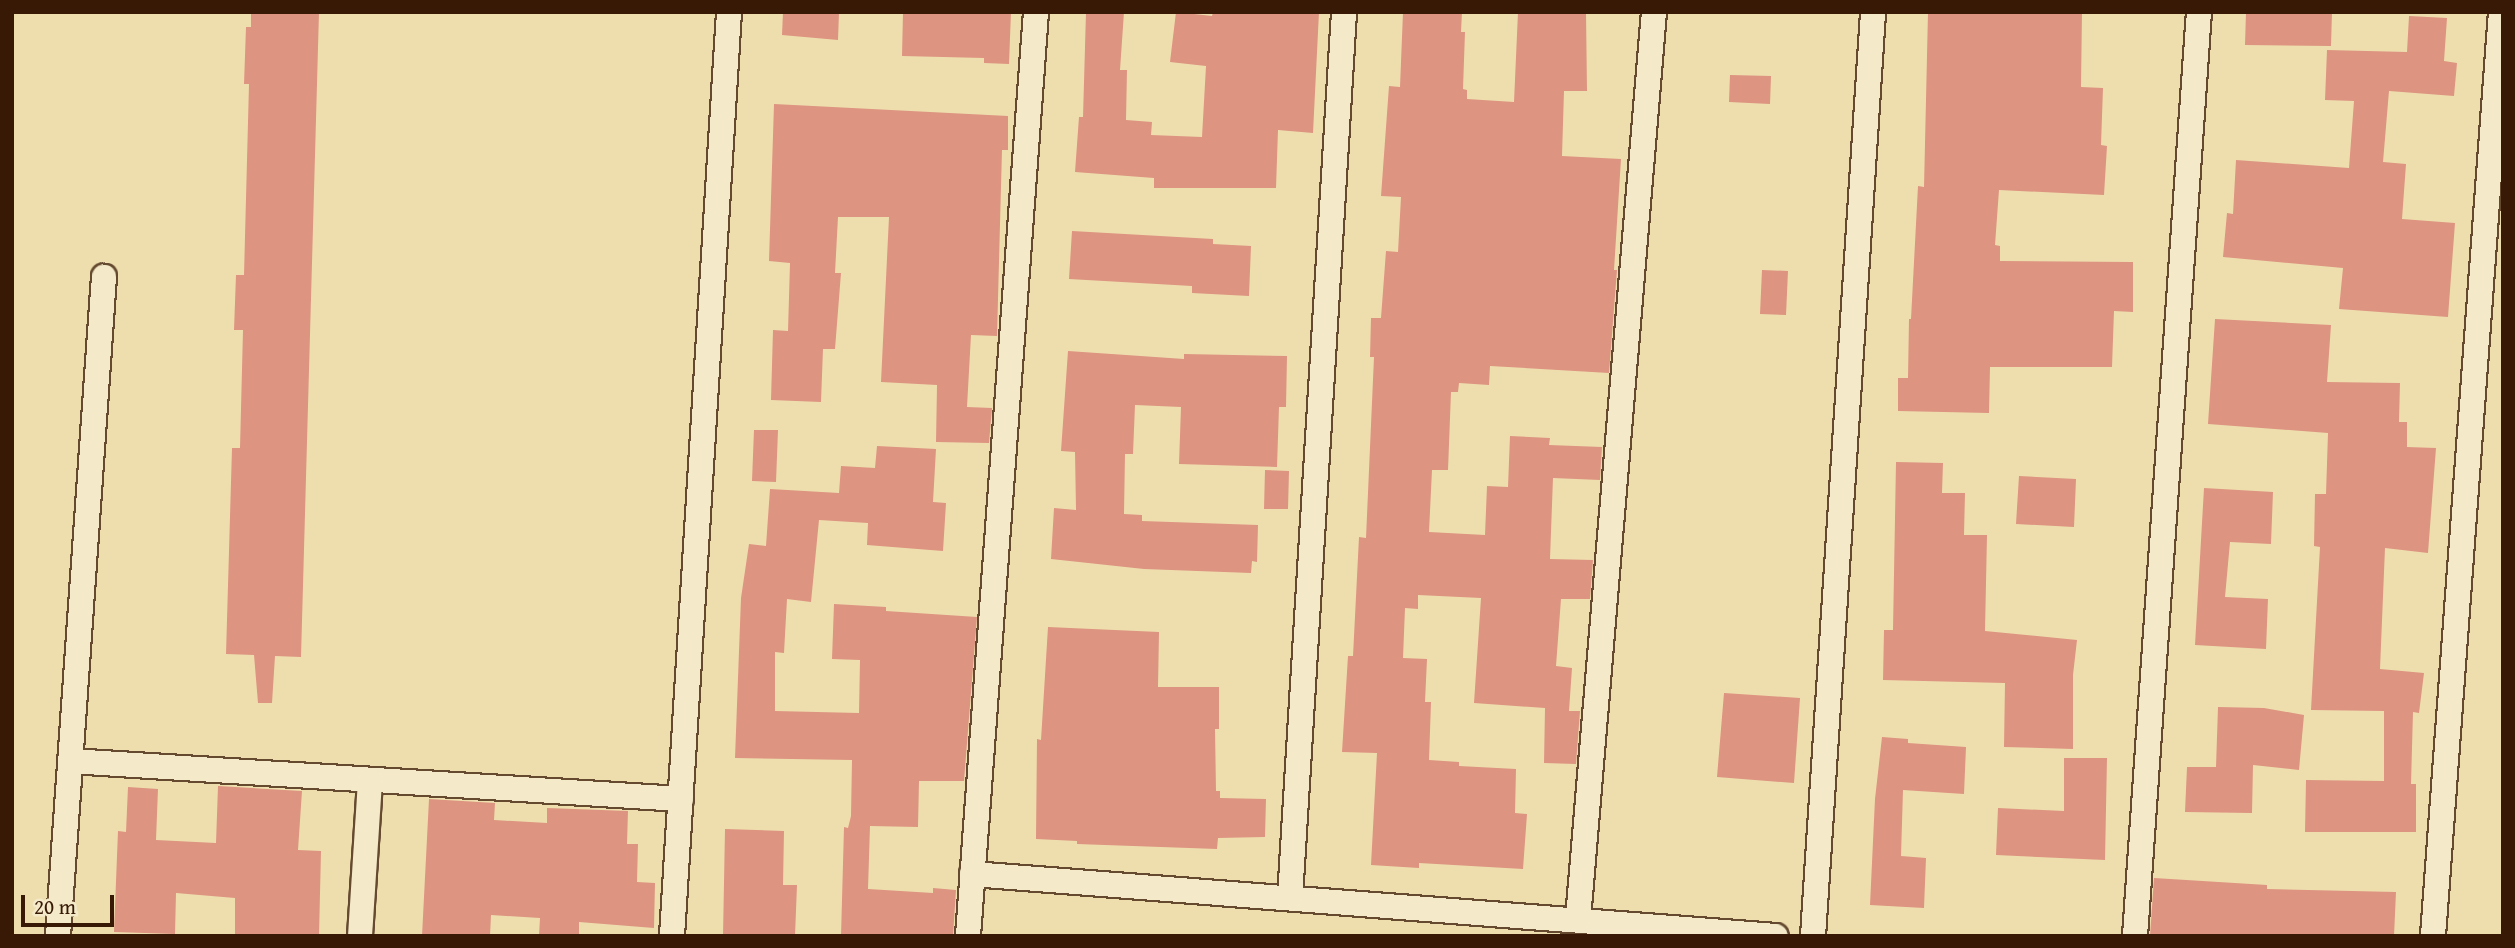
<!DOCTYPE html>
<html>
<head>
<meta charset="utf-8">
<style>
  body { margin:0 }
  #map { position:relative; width:2515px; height:948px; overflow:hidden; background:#eedeae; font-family:"Gentium Book Plus",serif }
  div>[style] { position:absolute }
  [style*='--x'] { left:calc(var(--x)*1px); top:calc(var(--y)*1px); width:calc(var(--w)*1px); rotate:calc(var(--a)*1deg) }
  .building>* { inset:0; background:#dd9481 }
  .roads { filter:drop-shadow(2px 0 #654a30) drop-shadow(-2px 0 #654a30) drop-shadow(0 2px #654a30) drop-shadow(0 -2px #654a30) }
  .minor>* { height:24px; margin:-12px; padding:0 12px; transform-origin:12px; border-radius:12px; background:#f4eaca }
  span { translate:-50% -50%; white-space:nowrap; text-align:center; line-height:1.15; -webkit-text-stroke:7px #f4eaca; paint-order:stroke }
  .frame { position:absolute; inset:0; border:14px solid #371906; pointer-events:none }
  .scale { position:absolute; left:21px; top:895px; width:93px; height:32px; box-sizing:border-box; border:4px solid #371906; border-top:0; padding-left:9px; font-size:21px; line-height:24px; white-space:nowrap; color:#371906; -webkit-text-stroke:5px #f4eaca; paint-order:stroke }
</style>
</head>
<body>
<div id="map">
  <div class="building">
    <div style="clip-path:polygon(251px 12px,319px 12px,301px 657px,275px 656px,272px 703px,258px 703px,254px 655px,226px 654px,232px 448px,240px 448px,243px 330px,234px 330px,236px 275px,244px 275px,249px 84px,244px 84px,246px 27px,251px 27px)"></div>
    <div style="clip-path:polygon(783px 12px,839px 12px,838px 40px,782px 35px)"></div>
    <div style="clip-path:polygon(903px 12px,1011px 12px,1009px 64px,984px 63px,984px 58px,902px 56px)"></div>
    <div style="clip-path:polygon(1086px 12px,1124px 12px,1120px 70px,1127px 70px,1126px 120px,1152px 122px,1151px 135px,1202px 137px,1206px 66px,1170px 62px,1176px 12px,1212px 16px,1213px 12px,1319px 12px,1313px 133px,1278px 130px,1276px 188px,1154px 188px,1154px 178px,1075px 172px,1079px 117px,1083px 117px)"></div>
    <div style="clip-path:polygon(1403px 12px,1462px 12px,1461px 32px,1465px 32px,1463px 89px,1467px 90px,1467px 99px,1514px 102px,1518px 12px,1586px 12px,1587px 91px,1564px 91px,1562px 156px,1621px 159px,1614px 270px,1617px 270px,1609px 373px,1490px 366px,1489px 385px,1459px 383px,1458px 392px,1451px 392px,1448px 470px,1432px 470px,1429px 532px,1485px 535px,1487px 486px,1508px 487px,1510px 436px,1550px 438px,1549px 445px,1602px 447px,1600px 480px,1553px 478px,1550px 559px,1593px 560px,1590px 599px,1561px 599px,1556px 666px,1572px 668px,1569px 711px,1580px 711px,1576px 764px,1544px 763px,1545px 708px,1474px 703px,1481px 598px,1418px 595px,1418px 609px,1405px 608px,1403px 658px,1427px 659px,1425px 702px,1431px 702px,1429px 760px,1459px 762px,1459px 766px,1516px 769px,1515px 813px,1527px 814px,1523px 869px,1419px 863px,1419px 868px,1371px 865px,1377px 753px,1342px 752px,1348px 656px,1353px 656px,1359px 537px,1366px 538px,1374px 357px,1370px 357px,1371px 318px,1381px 318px,1386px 251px,1398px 252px,1401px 197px,1381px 196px,1389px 86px,1400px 87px)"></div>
    <div style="clip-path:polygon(1928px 12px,2082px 12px,2081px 87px,2103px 88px,2101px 145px,2107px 146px,2104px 195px,1999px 190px,1995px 245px,2000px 246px,2000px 261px,2133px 262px,2133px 312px,2114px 311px,2112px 367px,1990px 367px,1989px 413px,1898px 411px,1898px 378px,1908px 378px,1909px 319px,1911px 319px,1918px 186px,1924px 187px)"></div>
    <div style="clip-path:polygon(2246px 12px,2332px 12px,2331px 46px,2245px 45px)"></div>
    <div style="clip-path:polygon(2409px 16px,2447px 18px,2444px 61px,2457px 63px,2454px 96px,2389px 91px,2383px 162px,2406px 164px,2402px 219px,2455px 223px,2448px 317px,2339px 309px,2343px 268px,2223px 257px,2227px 213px,2233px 214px,2236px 160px,2349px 168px,2354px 101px,2325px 100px,2327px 50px,2407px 52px)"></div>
    <div style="clip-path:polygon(1730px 75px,1771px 76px,1770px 104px,1729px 102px)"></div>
    <div style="clip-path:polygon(774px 104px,1008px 116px,1008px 150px,1002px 150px,997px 336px,971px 335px,967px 407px,992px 408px,989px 443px,936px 442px,937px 385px,881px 382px,889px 217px,838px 217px,835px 273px,841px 273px,835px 349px,823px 349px,821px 402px,771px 400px,773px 330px,788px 331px,790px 263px,769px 261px)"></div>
    <div style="clip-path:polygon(1072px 231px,1213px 239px,1213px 244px,1251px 246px,1249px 296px,1192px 293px,1192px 286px,1069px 279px)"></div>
    <div style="clip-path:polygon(1762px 270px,1788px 271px,1786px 315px,1760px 314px)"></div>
    <div style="clip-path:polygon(2215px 319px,2331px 325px,2327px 382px,2400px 383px,2399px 422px,2407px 422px,2407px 447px,2436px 448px,2428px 553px,2385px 548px,2380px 669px,2424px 673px,2419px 713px,2413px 712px,2411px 784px,2416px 784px,2416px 832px,2305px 832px,2306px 780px,2384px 781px,2384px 711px,2311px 710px,2320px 547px,2314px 546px,2315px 494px,2326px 494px,2328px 433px,2208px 424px)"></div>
    <div style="clip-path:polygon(1068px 351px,1184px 359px,1184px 354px,1287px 356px,1286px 407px,1279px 407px,1277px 467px,1179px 464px,1181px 407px,1135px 405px,1133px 454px,1125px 454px,1124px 514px,1142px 515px,1142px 521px,1258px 525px,1257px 562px,1252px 561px,1251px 573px,1144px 569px,1051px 559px,1054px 508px,1076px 510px,1075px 452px,1061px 451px)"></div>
    <div style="clip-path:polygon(754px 430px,778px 430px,776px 482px,752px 481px)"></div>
    <div style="clip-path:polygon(877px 446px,936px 449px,933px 502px,946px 503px,943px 551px,867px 545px,868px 523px,819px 520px,811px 602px,787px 599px,784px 653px,775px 652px,775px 711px,859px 713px,860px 660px,832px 659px,834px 604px,886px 607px,886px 611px,977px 617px,964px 781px,919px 781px,918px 827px,870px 826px,868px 889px,933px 893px,933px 888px,956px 890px,953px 936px,841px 936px,844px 827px,848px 828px,851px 816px,852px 760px,735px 758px,741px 598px,749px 544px,766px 546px,770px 489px,839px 493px,841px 466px,875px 468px)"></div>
    <div style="clip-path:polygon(1896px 462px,1943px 463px,1942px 493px,1965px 493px,1964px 535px,1987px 535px,1985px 631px,2077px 640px,2073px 675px,2073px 749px,2004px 747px,2005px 683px,1883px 680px,1884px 630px,1893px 630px)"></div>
    <div style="clip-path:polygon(1265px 470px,1289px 471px,1288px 509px,1264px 509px)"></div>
    <div style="clip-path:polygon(2019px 476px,2076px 479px,2074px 527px,2016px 524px)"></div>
    <div style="clip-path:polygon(2204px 488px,2273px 492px,2271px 544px,2230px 542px,2225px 597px,2268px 599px,2266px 649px,2195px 645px)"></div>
    <div style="clip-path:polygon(1048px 627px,1159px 632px,1158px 687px,1219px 687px,1219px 729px,1215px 729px,1216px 791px,1220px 791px,1220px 798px,1266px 799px,1265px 837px,1218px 838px,1217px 849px,1077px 844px,1077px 841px,1036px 839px,1037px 739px,1041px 740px)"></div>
    <div style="clip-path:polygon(1724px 693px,1800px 698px,1794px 783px,1717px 777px)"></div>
    <div style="clip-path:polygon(2218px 707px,2264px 708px,2304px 715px,2299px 770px,2253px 765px,2252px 813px,2185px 812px,2187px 767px,2216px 767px)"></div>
    <div style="clip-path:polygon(1882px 737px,1908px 739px,1908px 743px,1966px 747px,1964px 794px,1903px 790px,1901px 856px,1926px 858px,1924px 908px,1870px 905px,1875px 799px)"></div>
    <div style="clip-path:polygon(2064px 758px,2107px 758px,2105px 860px,1996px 855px,1998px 808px,2064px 811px)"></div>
    <div style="clip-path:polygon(218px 786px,302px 791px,298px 850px,321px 851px,319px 936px,235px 936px,235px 898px,176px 893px,175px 934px,114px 932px,118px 831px,126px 832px,128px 787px,158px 789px,156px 840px,216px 843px)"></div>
    <div style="clip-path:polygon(429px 799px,495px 803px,494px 820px,547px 823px,547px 808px,628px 811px,627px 844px,638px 844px,637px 882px,655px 883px,654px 928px,579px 922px,579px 936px,539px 936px,540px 918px,491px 915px,490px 936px,422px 936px)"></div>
    <div style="clip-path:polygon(725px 829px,784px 831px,783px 885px,797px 885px,795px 936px,723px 936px)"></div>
    <div style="clip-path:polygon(2154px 878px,2267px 885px,2267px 889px,2396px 892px,2394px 936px,2150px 936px)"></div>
  </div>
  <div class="roads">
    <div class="minor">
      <div style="--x:70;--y:761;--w:612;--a:3.56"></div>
      <div style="--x:972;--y:874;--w:806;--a:4.41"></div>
      <div style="--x:1290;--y:898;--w:888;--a:-86.51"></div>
      <div style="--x:1578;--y:919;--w:910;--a:-85.21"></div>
      <div style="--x:58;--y:936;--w:661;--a:-86.01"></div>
      <div style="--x:360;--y:936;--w:156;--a:-86.3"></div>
      <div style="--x:672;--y:936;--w:926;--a:-86.47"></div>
      <div style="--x:968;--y:936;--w:926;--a:-85.79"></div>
      <div style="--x:1813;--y:936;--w:926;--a:-86.28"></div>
      <div style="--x:2135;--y:936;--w:926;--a:-86.04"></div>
      <div style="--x:2433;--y:936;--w:926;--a:-85.79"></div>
    </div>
  </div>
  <div class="frame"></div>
  <div class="scale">20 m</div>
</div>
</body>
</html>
